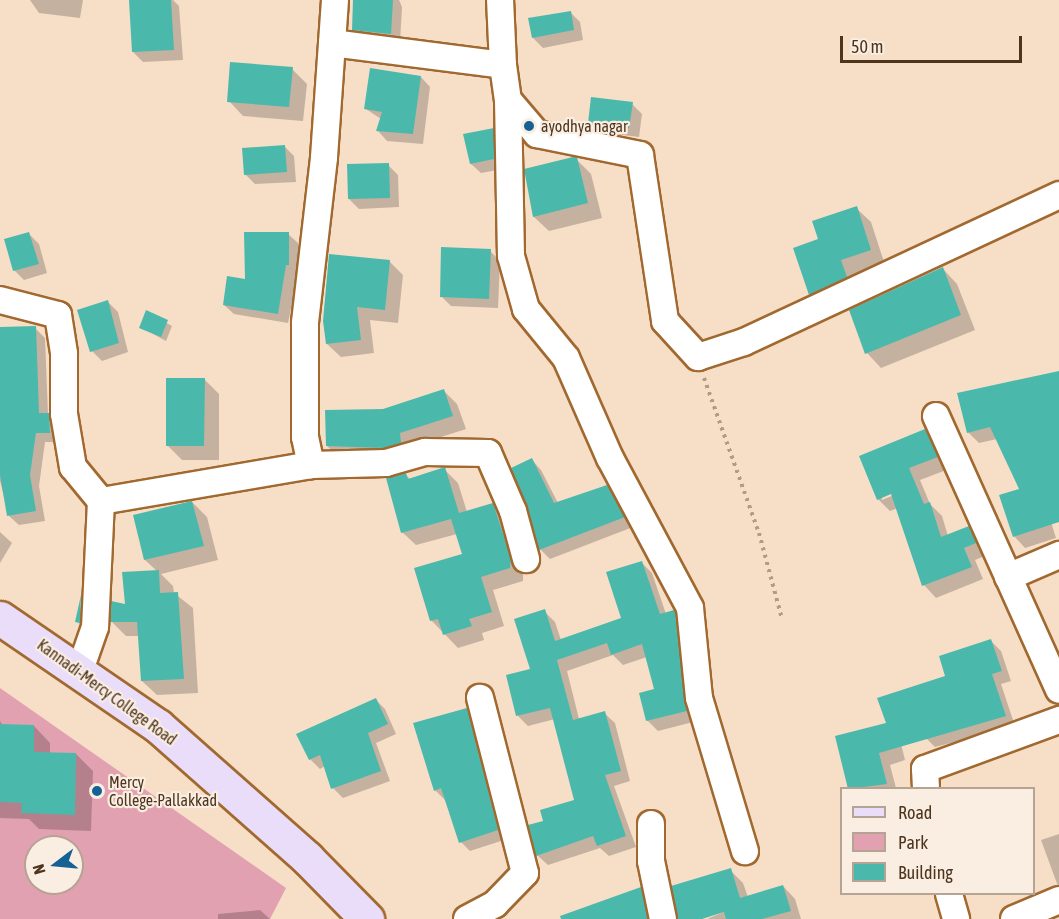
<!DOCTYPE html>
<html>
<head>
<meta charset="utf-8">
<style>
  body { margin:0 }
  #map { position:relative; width:1059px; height:919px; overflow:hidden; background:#f7dec7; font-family:"Asap Condensed",sans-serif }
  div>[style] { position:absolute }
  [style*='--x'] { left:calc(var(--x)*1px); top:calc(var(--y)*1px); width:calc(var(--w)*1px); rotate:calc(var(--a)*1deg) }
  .green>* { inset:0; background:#e1a1b0 }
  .shadow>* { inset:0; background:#0003 }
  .building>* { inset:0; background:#4ab9ac }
  .path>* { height:4px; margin-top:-2px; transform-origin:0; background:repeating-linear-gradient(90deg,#b39b83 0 3px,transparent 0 7.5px) }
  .roads { filter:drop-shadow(2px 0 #a1692f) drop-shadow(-2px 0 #a1692f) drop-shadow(0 2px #a1692f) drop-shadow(0 -2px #a1692f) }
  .minor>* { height:26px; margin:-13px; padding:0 13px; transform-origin:13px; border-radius:13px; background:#fff }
  .major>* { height:33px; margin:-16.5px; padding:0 16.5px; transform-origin:16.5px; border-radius:16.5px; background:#e9ddfa }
  .dots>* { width:16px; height:16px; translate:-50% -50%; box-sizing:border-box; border:3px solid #faede2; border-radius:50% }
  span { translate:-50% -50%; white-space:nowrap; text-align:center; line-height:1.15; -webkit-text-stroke:4.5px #faede2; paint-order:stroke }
  .poi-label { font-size:16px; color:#4d351d }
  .left { translate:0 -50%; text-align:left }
  .street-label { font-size:16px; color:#4d351d }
  .legend { position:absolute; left:840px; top:787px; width:195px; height:108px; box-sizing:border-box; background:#faede2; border:2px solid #b5a393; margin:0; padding:8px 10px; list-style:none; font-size:18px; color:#4d351d }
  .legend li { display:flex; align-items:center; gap:12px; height:30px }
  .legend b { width:30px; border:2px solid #b5a393 }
  .north { position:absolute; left:24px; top:835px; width:60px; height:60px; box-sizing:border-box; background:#faede2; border:2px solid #b5a393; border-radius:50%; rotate:254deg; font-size:16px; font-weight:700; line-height:24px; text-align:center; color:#4d351d }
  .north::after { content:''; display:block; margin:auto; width:21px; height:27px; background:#156194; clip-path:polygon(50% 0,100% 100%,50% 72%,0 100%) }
  .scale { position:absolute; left:840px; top:36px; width:182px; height:27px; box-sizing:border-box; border:3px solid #4d351d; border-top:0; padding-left:8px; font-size:18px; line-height:21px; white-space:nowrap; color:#4d351d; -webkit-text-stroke:4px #faede2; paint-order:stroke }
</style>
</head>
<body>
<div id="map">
  <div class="green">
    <div style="clip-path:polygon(evenodd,0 688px,286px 888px,270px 919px,0 919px,0 688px,36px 847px,72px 847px,72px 883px,36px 883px,36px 847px)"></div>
  </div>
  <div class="shadow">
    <div style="clip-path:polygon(30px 0,83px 0,80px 18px,39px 13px)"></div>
    <div style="clip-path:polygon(130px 0,173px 0,179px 6px,183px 60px,143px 62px,133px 52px)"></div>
    <div style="clip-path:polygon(357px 0,399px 0,402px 7px,400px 43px,363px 40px,353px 30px)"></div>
    <div style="clip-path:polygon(570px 12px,580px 22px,583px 40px,543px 48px,533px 38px)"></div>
    <div style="clip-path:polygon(292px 69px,307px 84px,303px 121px,243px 116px,229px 101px)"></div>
    <div style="clip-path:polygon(421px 77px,430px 87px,423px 144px,387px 141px,378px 131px,381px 119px,366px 109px)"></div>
    <div style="clip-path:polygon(632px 104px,642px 114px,639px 137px,599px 132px,590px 122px)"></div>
    <div style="clip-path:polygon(493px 129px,503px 139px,503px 169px,481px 173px,471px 164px)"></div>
    <div style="clip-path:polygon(285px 147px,294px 156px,296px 182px,255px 184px,245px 174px)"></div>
    <div style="clip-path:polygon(576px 159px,591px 174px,602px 218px,549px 231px,534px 217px)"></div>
    <div style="clip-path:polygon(388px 165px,398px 175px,399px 207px,359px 209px,349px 199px)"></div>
    <div style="clip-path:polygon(856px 208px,871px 222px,885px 265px,855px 275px,861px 292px,825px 309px,810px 294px,820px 240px)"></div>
    <div style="clip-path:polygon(29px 234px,39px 244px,47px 273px,24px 280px,14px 270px)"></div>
    <div style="clip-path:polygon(288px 234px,298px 243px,298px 274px,288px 323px,234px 314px,224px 305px)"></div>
    <div style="clip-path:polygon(490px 251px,500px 261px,498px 308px,451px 306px,441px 296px)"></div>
    <div style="clip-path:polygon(389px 261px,403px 275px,398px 323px,370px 320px,374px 353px,341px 357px,327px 344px)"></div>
    <div style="clip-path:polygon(943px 269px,957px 284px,975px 330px,881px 368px,867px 353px)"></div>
    <div style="clip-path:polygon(108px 302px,118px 312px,128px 352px,102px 361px,92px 351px)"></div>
    <div style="clip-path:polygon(147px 312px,172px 326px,166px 341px,140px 327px)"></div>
    <div style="clip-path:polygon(35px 328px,45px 338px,48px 414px,58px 424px,59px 442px,45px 442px,39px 486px,45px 521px,19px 525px,9px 516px,0 481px,0 329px)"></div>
    <div style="clip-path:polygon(1059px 373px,1059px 470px,1037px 477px,1056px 538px,1025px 548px,1014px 536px,1021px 490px,997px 439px,979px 443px,968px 432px)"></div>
    <div style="clip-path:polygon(204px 379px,219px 394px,219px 460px,182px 460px,167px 445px)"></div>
    <div style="clip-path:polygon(444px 391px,457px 404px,466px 429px,413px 446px,341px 459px,327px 446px,383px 410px)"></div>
    <div style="clip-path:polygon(evenodd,925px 430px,937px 442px,949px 469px,920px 480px,930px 504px,942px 516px,948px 536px,969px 528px,981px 540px,987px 555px,975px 560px,983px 579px,936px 598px,924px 585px,898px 508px,890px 511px,878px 499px,925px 430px,898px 490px,899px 493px,882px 500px,882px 496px,898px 490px)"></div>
    <div style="clip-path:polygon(532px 460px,541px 470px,558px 503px,607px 486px,633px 527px,550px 559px,540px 549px)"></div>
    <div style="clip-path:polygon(444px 469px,458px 483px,467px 512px,493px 505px,506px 518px,523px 574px,523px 581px,493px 590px,504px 626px,482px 633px,484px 640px,458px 648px,431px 620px,463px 555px,457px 534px,416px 545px,402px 532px,406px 475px,411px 480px)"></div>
    <div style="clip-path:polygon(192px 502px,207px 517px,218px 560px,161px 574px,173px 586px,174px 593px,193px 608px,198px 693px,157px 695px,142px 681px,139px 636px,126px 636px,112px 622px,158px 572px,145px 560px,135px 516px)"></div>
    <div style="clip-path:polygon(0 532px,12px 543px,0 563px)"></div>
    <div style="clip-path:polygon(642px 563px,652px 573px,666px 614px,673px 611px,684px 622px,697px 721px,658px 731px,647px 720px,656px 690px,647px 657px,623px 665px,613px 655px,567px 671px,579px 719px,604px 713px,615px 723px,630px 781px,614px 786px,636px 847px,609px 856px,600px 848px,548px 865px,537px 855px,545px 822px,576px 801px,555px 719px,528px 726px,518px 716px,544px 611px,555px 622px,561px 640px,623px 619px)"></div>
    <div style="clip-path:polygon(82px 598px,85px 601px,84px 627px,77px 622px)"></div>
    <div style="clip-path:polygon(991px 641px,1001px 651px,1011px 681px,1001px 684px,1015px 726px,935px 747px,926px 738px,947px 677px)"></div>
    <div style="clip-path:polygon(375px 699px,385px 709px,396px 734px,376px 743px,390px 781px,343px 798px,333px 788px,325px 766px,320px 769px,310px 759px)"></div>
    <div style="clip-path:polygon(467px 710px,476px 720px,507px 839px,470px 851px,461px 842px,445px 800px,435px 790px)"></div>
    <div style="clip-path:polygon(0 721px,3px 726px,34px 726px,50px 743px,50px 754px,76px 754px,93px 771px,91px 831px,39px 829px,29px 819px,0 818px)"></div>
    <div style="clip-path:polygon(899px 736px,905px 760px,890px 765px,896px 788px,850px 788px,837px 737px)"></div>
    <div style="clip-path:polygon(1059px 834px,1059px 889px,1041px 840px)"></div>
    <div style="clip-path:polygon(730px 870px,743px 883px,748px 897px,783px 886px,795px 899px,801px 919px,707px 919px,731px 909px,696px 919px,679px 919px)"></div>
    <div style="clip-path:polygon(641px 889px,654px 903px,658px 919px,588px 919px)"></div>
    <div style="clip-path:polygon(260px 910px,270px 919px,218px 919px,218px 914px)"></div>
  </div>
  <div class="building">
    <div style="clip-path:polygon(129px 0,171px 0,174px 50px,132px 52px)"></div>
    <div style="clip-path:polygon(353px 0,393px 0,391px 34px,352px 30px)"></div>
    <div style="clip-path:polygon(571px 11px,574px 30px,532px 38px,528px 18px)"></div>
    <div style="clip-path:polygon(230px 62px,293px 67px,289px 107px,227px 102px)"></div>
    <div style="clip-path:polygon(370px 68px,421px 76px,413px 134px,376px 131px,382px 112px,364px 109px)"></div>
    <div style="clip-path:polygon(591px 97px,633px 102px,629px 128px,588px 123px)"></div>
    <div style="clip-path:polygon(494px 128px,494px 159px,470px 164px,463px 134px)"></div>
    <div style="clip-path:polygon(285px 145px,287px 172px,244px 175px,242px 148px)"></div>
    <div style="clip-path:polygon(573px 157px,577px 157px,588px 203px,533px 217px,524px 169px)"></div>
    <div style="clip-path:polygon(389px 163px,390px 198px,348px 199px,347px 164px)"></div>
    <div style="clip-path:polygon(857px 206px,871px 250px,841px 260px,847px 277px,809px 295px,793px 248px,818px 239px,812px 221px)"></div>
    <div style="clip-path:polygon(29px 232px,39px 264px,13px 271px,4px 239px)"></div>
    <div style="clip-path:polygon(244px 232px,289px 232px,289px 265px,286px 265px,278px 314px,223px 305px,227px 276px,245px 279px)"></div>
    <div style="clip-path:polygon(441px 247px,491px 249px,489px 299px,440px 297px)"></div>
    <div style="clip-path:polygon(329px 254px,390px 260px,385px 310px,357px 307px,361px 340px,326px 344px,323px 321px)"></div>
    <div style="clip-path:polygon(943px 267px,961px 315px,865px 354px,849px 310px)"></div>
    <div style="clip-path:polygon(108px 300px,119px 343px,90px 352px,77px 310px)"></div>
    <div style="clip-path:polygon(146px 310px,168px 320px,161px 337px,139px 328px)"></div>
    <div style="clip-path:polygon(36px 326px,39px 413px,49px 413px,50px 433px,36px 433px,30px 475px,36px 511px,7px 516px,0 475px,0 327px)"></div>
    <div style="clip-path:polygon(1059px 371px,1059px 522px,1013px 537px,999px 495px,1019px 489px,990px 427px,967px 433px,957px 393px)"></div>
    <div style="clip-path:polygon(166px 378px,205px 378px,204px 446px,166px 446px)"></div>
    <div style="clip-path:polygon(444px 389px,453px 416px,400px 433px,401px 443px,384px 448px,326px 446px,325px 410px,383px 409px)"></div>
    <div style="clip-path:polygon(925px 429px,938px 457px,909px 468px,924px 504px,930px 502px,941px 537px,969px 526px,976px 543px,964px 548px,972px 567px,922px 586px,891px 494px,877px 500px,859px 456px)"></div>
    <div style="clip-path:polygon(532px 458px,554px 503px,607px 485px,625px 517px,539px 550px,511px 468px)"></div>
    <div style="clip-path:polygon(445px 467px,459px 513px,493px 503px,511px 559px,510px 568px,481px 577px,492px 612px,469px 619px,472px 626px,443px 635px,438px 619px,430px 621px,414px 568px,462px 554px,451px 519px,401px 533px,386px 478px,406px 473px,408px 479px)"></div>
    <div style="clip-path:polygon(192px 501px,204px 546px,144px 560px,133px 515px)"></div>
    <div style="clip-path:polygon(642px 561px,660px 614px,674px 610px,675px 612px,687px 711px,646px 721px,639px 693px,654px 689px,642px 644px,611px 655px,607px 643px,557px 660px,573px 720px,605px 711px,621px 771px,605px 775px,626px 836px,597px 846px,593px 836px,536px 856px,528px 825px,543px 821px,540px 810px,574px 800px,550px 708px,516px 716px,506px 675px,530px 669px,514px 619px,545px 609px,555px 641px,621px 618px,606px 572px)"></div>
    <div style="clip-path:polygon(159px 570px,160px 593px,178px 592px,184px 679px,141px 681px,137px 622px,110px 622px,111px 601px,125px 604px,122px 572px)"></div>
    <div style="clip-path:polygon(81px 595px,80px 623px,75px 622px)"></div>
    <div style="clip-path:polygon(991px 639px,1002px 671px,992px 674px,1006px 716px,879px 753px,887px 784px,848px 789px,835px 736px,886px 723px,877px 698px,945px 676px,939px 656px)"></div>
    <div style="clip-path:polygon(376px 698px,388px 724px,368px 733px,381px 771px,331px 789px,320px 755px,309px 760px,296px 734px)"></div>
    <div style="clip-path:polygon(467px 708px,498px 830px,459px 843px,441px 788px,434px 791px,413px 723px)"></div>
    <div style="clip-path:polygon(0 724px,34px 725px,34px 752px,76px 753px,75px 815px,21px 813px,22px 803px,0 802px)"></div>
    <div style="clip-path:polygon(731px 868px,740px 898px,783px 885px,791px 911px,762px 919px,726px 919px,724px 912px,702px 919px,678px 919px,671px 886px)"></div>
    <div style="clip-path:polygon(641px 887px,648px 919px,561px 919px,560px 916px)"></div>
  </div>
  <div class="path">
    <div style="--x:704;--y:378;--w:164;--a:70.5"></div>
    <div style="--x:759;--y:533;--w:89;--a:75"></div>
  </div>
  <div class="roads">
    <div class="minor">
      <div style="--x:335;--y:0;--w:158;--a:94"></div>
      <div style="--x:324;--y:158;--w:166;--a:96.6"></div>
      <div style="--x:305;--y:323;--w:114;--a:90"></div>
      <div style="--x:305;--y:437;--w:29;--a:78"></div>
      <div style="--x:311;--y:465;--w:75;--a:-1.5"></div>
      <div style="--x:386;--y:463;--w:41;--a:-15.8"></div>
      <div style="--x:425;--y:452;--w:63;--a:0.9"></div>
      <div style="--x:488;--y:453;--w:63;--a:66.7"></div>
      <div style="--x:513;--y:511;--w:50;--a:74.8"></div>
      <div style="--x:332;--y:43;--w:172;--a:7.3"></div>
      <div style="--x:503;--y:65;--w:65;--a:-92.6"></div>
      <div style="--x:503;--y:65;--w:35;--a:82"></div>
      <div style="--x:508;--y:100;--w:156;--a:88.9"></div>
      <div style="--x:511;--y:256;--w:55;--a:74.2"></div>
      <div style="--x:526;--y:309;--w:63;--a:50.8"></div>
      <div style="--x:566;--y:358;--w:109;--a:66.3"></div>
      <div style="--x:610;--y:458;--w:170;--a:61.9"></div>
      <div style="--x:690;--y:608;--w:90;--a:84.3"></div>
      <div style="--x:699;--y:698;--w:160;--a:73.3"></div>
      <div style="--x:508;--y:100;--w:45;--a:49.5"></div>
      <div style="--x:537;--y:134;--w:105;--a:11.5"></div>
      <div style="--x:640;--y:155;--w:168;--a:81.4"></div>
      <div style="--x:665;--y:321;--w:49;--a:47.5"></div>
      <div style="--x:698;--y:357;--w:48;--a:-18.1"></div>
      <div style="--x:744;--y:342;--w:348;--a:-25"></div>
      <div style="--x:0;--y:300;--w:60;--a:14.5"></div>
      <div style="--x:58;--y:315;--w:39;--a:81"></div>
      <div style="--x:64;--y:354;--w:60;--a:90"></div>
      <div style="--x:64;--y:414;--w:54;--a:80.4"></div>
      <div style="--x:73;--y:467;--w:44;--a:50.5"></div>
      <div style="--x:101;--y:501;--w:126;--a:92.7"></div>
      <div style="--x:95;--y:627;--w:46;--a:109.2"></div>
      <div style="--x:936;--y:416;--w:300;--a:65.8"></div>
      <div style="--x:101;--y:501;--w:213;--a:-9.7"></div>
      <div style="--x:1008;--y:577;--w:56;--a:-23.3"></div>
      <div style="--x:926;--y:788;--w:19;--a:-93"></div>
      <div style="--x:925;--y:769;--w:143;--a:-20.1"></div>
      <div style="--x:651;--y:824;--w:37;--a:90"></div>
      <div style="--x:651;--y:861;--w:59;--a:78.3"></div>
      <div style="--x:949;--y:894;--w:26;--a:74"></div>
      <div style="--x:467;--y:919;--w:32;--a:-28"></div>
      <div style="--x:495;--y:904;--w:43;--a:-45.9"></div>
      <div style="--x:525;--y:873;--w:181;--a:-104.4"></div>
      <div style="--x:1014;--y:919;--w:49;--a:-22.9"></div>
    </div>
    <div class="major">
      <div style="--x:0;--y:618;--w:191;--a:34.4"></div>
      <div style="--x:158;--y:726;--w:199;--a:41.5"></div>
      <div style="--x:307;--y:858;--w:86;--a:45.5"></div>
    </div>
  </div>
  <div class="dots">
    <div style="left:529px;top:126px;background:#156194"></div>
    <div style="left:97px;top:791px;background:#156194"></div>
  </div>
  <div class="poi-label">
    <span class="left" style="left:541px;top:126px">ayodhya nagar</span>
    <span class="left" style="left:109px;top:791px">Mercy<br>College-Pallakkad</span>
  </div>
  <div class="street-label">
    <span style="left:107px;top:692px;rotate:36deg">Kannadi-Mercy College Road</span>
  </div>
  <ul class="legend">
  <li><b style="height:8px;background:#e9ddfa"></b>Road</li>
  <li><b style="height:16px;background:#e1a1b0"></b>Park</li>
  <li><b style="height:16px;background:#4ab9ac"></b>Building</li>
  </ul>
  <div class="north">N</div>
  <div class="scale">50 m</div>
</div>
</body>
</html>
